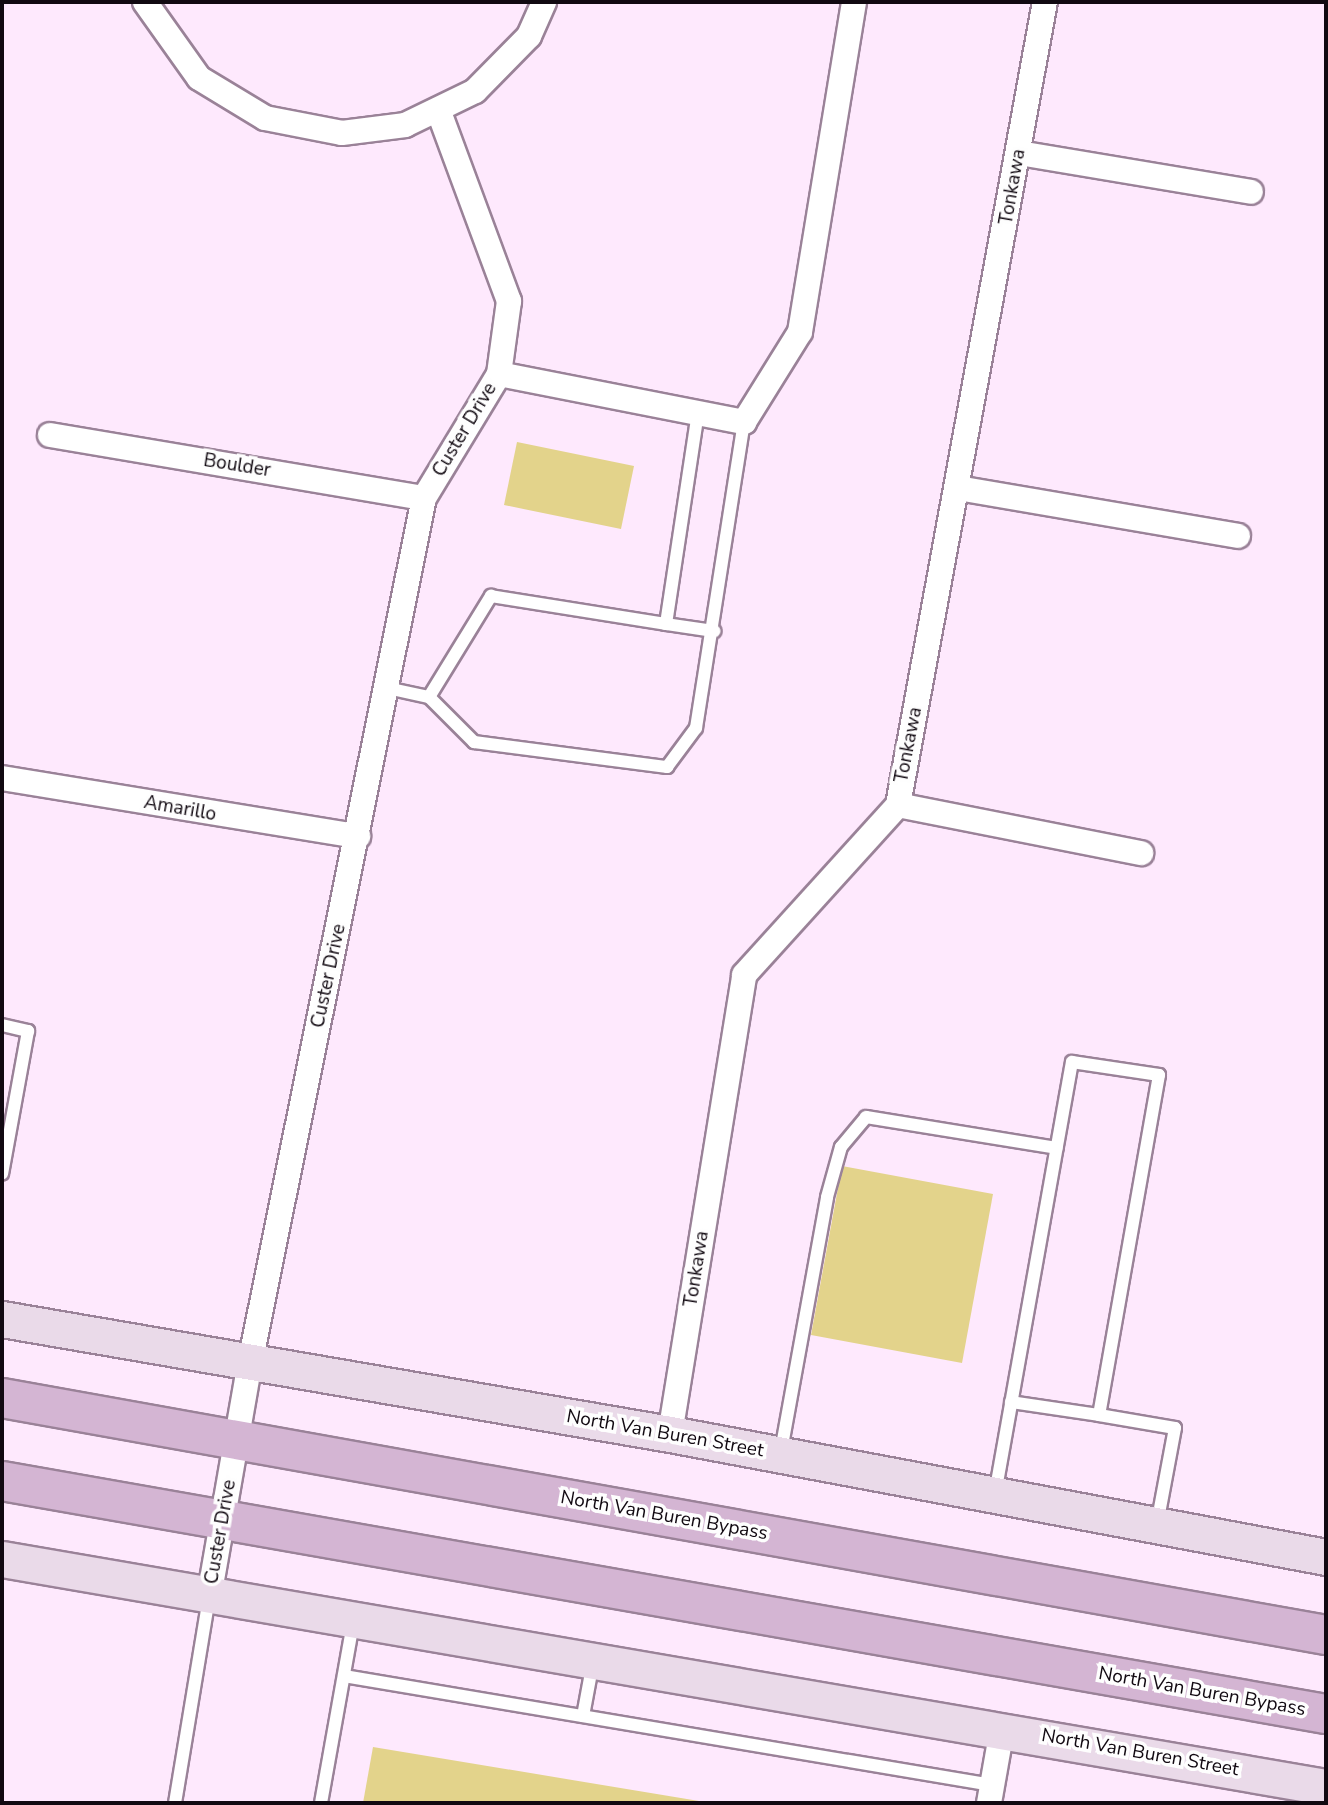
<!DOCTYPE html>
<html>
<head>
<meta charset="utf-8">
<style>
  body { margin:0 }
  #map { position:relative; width:1328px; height:1805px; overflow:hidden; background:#fee9fd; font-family:"Nunito Sans",sans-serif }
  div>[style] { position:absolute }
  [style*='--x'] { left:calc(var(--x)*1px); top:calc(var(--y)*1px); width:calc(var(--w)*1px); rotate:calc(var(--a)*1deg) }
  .building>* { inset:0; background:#e3d38b }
  .roads { filter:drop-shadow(2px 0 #9a8298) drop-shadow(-2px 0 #9a8298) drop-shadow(0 2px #9a8298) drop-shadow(0 -2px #9a8298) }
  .lane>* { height:12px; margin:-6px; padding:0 6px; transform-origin:6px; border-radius:6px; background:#fff }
  .street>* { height:24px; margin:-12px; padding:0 12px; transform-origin:12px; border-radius:12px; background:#fff }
  .secondary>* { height:35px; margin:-17.5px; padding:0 17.5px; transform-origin:17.5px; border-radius:17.5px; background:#eadae9 }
  .primary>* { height:38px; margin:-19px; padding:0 19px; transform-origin:19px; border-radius:19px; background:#d4b5d3 }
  span { translate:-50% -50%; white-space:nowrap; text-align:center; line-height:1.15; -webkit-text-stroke:7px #fefefe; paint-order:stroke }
  .street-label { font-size:19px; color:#110911 }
  .frame { position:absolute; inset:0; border:4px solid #110911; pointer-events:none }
</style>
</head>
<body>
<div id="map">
  <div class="building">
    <div style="clip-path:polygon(517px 442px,634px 466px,621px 529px,504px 505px)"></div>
    <div style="clip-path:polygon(842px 1166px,993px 1194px,962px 1363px,811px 1335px)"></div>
    <div style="clip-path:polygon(373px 1747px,705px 1802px,705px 1803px,363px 1803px)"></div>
  </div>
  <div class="roads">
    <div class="lane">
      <div style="--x:666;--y:624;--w:49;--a:8.3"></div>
      <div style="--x:387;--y:688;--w:43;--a:12.1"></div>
      <div style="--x:429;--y:697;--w:64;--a:45"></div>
      <div style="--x:474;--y:742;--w:195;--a:7.4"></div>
      <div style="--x:667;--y:767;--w:49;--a:-53.4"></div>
      <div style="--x:696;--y:728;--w:310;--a:-81.1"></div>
      <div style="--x:429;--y:697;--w:119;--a:-58.5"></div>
      <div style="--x:491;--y:596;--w:177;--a:9.1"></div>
      <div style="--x:666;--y:624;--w:213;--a:-81.4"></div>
      <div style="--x:2;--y:1025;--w:27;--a:13"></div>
      <div style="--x:28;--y:1031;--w:145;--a:100.3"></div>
      <div style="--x:1099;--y:1415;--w:77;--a:9.7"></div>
      <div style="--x:1175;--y:1428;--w:98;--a:100.6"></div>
      <div style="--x:781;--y:1451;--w:258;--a:-79.7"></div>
      <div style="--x:827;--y:1197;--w:52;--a:-74.4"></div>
      <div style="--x:841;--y:1147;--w:39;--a:-50"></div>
      <div style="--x:866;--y:1117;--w:193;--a:9.2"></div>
      <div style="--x:995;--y:1494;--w:439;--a:-79.9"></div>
      <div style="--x:1072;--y:1062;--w:88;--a:8.5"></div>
      <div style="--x:1159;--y:1075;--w:345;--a:100"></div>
      <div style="--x:1099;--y:1415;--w:89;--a:-171.6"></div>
      <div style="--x:344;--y:1676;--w:657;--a:9.55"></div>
      <div style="--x:583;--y:1716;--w:55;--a:-79.5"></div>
      <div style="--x:175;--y:1803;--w:209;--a:-80.6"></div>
      <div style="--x:321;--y:1803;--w:183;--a:-79.9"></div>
    </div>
    <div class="street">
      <div style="--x:145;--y:2;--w:93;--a:54.6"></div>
      <div style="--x:199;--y:78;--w:77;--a:31.2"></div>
      <div style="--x:265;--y:118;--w:78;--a:11"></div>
      <div style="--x:342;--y:133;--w:64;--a:-7.2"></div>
      <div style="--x:405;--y:125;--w:78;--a:-25.9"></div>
      <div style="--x:475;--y:91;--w:77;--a:-45.5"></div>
      <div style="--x:529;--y:36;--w:37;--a:-66"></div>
      <div style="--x:439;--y:112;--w:202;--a:69.7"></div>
      <div style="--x:509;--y:301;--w:74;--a:97.8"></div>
      <div style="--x:499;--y:374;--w:250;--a:11.1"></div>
      <div style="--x:744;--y:422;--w:106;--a:-58.1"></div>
      <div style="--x:800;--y:332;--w:334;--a:-80.7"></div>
      <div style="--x:1019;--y:153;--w:235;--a:9.5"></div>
      <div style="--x:50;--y:435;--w:379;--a:9.6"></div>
      <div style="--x:958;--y:488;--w:284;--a:9.7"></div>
      <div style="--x:2;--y:778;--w:361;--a:9.3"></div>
      <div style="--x:898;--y:805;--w:248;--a:11.2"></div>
      <div style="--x:670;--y:1434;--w:465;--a:-80.8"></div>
      <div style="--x:744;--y:975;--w:229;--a:-47.8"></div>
      <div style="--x:898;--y:805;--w:816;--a:-79.63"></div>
      <div style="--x:209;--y:1597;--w:238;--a:-80.1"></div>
      <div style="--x:250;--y:1363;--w:882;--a:-78.63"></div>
      <div style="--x:424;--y:498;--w:145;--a:-58.8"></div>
      <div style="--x:989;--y:1803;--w:75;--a:-80"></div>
    </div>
    <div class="secondary">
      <div style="--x:2;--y:1319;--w:678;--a:9.77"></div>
      <div style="--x:670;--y:1434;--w:667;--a:10.62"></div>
      <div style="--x:2;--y:1559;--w:1343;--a:9.77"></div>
    </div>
    <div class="primary">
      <div style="--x:2;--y:1398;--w:1345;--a:10.15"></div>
      <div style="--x:2;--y:1481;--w:1344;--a:9.98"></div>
    </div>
  </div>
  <div class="street-label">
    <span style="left:1013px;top:187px;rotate:-80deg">Tonkawa</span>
    <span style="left:465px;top:430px;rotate:-59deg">Custer Drive</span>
    <span style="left:237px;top:466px;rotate:9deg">Boulder</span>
    <span style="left:909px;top:745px;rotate:-79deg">Tonkawa</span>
    <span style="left:180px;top:809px;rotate:10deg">Amarillo</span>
    <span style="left:329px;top:976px;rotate:-78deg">Custer Drive</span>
    <span style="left:697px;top:1269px;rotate:-81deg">Tonkawa</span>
    <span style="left:665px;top:1434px;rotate:10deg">North Van Buren Street</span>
    <span style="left:664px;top:1516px;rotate:10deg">North Van Buren Bypass</span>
    <span style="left:221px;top:1532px;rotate:-80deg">Custer Drive</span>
    <span style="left:1202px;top:1692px;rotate:10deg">North Van Buren Bypass</span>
    <span style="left:1140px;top:1753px;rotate:10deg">North Van Buren Street</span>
  </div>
  <div class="frame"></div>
</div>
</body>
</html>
